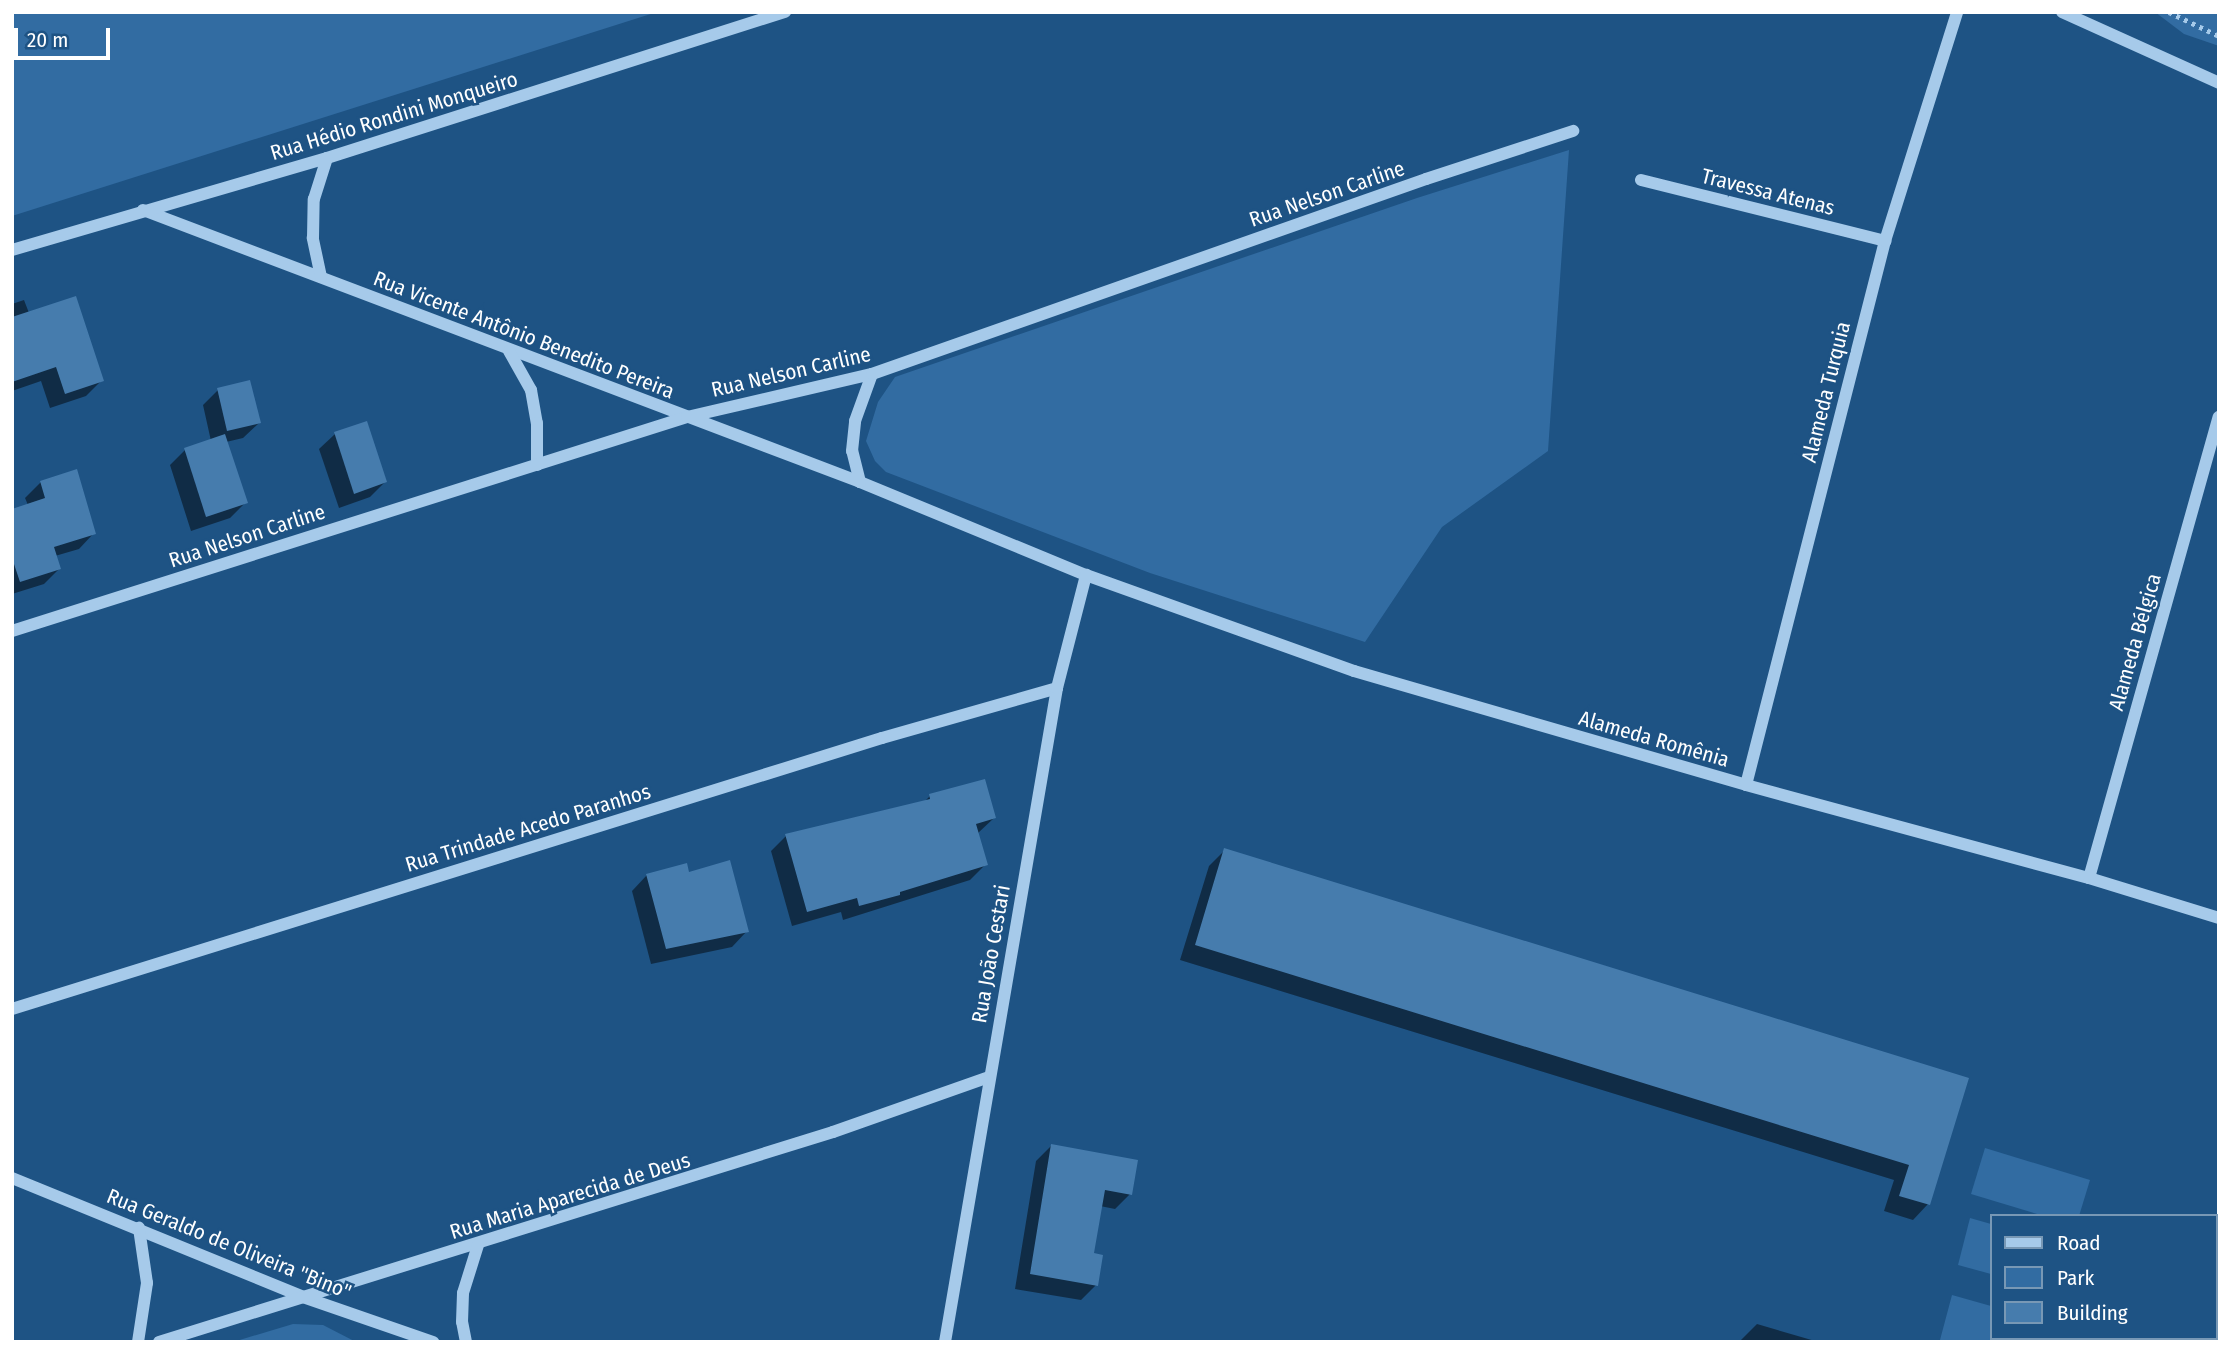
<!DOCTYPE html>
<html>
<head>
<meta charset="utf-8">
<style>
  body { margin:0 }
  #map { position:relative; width:2231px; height:1354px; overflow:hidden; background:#1e5384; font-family:"Fira Sans Condensed",sans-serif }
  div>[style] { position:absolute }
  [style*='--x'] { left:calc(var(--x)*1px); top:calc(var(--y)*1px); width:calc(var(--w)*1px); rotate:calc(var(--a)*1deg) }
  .green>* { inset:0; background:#326ca2 }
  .shadow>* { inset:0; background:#0007 }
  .building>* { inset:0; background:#467cad }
  .path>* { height:4.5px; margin-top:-2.25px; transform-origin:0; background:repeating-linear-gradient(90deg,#a6caea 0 3.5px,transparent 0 8.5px) }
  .minor>* { height:12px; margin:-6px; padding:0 6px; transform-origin:6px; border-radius:6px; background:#a6caea }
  span { translate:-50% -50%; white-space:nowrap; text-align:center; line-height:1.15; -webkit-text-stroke:5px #1e5384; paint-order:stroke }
  .street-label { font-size:21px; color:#fff }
  .frame { position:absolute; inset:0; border:14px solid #fff; pointer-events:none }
  .legend { position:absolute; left:1990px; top:1214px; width:228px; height:126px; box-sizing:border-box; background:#1e5384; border:2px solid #7898b5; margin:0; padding:9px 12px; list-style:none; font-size:21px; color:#fff }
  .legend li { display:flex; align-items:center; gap:14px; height:35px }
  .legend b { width:35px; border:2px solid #7898b5 }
  .scale { position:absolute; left:14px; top:28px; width:96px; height:32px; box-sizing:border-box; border:4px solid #fff; border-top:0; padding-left:9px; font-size:21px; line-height:24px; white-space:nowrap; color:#fff; -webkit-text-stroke:5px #1e5384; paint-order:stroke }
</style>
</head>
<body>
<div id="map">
  <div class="green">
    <div style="clip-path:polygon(12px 12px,657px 12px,12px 216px)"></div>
    <div style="clip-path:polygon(2155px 12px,2219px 12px,2219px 46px,2184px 34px)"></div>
    <div style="clip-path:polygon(1569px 150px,1548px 451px,1442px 527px,1365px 642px,1150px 573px,886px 472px,875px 461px,866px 441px,878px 402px,895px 377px,1417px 198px)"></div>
    <div style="clip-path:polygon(1985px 1148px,2090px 1180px,2079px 1216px,2044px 1216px,1971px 1194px)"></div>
    <div style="clip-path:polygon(1970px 1218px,1991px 1224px,1991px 1274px,1958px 1265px)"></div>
    <div style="clip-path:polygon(1952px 1295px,1991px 1306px,1991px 1338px,2052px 1338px,2051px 1342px,1940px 1340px)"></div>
    <div style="clip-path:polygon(293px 1324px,323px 1325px,356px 1342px,233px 1342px)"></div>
  </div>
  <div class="shadow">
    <div style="clip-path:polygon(24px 300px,29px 313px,102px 380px,86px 396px,50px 408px,41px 381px,12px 391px,12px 304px)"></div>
    <div style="clip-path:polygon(218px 390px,259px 423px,243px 438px,226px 442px,246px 502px,230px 518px,191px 531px,170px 465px,185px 450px,211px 441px,203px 405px)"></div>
    <div style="clip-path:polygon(366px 423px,385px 482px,370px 497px,339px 508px,319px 449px,335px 434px)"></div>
    <div style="clip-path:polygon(41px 482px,94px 533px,79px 549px,55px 556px,60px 568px,44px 584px,12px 594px,12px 511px,28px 505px,25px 498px)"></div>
    <div style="clip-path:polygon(930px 796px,994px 818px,977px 834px,986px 864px,970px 880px,843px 920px,841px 912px,792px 926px,771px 851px,786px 836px,924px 802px)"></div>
    <div style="clip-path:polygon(1225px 850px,1966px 1079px,1928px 1204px,1913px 1220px,1884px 1211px,1894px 1180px,1180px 960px,1209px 866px)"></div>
    <div style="clip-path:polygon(688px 874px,747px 931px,732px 947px,651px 964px,632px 891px,647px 875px)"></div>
    <div style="clip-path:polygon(1051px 1146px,1130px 1194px,1115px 1209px,1100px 1206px,1091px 1255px,1096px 1285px,1081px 1300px,1015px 1289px,1036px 1161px)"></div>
    <div style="clip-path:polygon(1757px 1324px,1815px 1341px,1815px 1342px,1739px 1342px)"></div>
  </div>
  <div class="building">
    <div style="clip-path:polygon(76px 296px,104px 381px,65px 394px,56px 367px,12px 382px,12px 317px)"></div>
    <div style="clip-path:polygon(250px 380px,261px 423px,227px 431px,217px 388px)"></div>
    <div style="clip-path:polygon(367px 421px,387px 482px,354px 494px,334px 432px)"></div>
    <div style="clip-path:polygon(225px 434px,248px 503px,206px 517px,184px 448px)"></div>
    <div style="clip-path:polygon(77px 469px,96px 534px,54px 547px,61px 569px,20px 582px,12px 558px,12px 509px,45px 498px,40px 481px)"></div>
    <div style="clip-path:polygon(985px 779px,996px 818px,976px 824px,988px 865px,900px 892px,900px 895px,859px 906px,857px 898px,807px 912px,785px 834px,930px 799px,929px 794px)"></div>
    <div style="clip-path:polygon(1224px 848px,1969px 1078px,1930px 1205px,1899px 1196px,1909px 1165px,1195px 945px)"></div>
    <div style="clip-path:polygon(730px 860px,749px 932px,666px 949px,646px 874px,687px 863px,689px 872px)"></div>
    <div style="clip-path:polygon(1051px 1144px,1138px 1160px,1132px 1195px,1105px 1190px,1094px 1253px,1103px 1255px,1098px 1286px,1030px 1274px)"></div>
  </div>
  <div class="path">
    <div style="--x:2169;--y:12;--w:55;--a:25.6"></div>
  </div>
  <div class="minor">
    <div style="--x:2062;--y:12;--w:172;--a:24.3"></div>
    <div style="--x:1641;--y:180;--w:252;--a:14"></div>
    <div style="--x:143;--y:210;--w:767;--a:20.77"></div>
    <div style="--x:860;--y:482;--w:244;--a:22.4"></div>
    <div style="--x:1086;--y:575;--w:285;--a:19.7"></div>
    <div style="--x:1354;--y:671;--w:408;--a:16.2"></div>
    <div style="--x:1746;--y:785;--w:355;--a:15.2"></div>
    <div style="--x:2089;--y:878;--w:136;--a:17.1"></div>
    <div style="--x:12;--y:250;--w:328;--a:-16.3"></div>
    <div style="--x:327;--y:158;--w:481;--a:-17.7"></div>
    <div style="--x:321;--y:277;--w:40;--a:-102"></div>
    <div style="--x:313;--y:238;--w:39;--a:-89"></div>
    <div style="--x:314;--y:199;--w:43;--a:-72.4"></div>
    <div style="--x:509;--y:351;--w:45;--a:60.6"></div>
    <div style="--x:531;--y:390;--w:34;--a:80"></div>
    <div style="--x:537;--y:423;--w:42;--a:90"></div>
    <div style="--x:860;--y:482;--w:32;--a:-104"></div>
    <div style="--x:852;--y:451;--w:30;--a:-84"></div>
    <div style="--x:855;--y:421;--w:50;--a:-70.1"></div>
    <div style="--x:12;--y:631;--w:708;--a:-17.59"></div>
    <div style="--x:687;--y:417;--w:190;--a:-13.1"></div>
    <div style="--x:872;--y:374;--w:587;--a:-19.39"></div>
    <div style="--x:1426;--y:179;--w:155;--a:-18.1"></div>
    <div style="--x:1746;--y:785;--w:561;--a:-75.67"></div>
    <div style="--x:1885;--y:241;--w:240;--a:-72.5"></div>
    <div style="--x:2089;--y:878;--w:479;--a:-74.3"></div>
    <div style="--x:12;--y:1009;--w:911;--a:-17.3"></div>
    <div style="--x:882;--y:738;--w:182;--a:-15.9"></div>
    <div style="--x:12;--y:1178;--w:314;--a:22.2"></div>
    <div style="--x:303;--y:1297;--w:138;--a:19.1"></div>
    <div style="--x:138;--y:1342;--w:60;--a:-81.3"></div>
    <div style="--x:147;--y:1283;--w:56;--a:-98.3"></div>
    <div style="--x:159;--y:1342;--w:706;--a:-17.31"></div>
    <div style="--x:833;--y:1132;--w:165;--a:-19.4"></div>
    <div style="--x:466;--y:1342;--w:20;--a:-101"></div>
    <div style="--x:462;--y:1322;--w:29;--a:-88"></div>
    <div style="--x:463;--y:1293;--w:50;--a:-72.6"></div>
    <div style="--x:945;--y:1342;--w:664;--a:-80.28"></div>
    <div style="--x:1057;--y:688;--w:117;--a:-75.6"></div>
    <div style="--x:2119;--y:1342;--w:4;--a:-76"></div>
  </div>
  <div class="street-label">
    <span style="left:394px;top:116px;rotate:-17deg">Rua Hédio Rondini Monqueiro</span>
    <span style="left:1768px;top:192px;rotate:14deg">Travessa Atenas</span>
    <span style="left:1327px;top:194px;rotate:-19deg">Rua Nelson Carline</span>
    <span style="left:524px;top:335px;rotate:21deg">Rua Vicente Antônio Benedito Pereira</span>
    <span style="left:791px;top:372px;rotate:-13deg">Rua Nelson Carline</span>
    <span style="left:1826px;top:392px;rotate:-76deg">Alameda Turquia</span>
    <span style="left:247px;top:536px;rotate:-18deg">Rua Nelson Carline</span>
    <span style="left:2135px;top:642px;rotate:-74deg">Alameda Bélgica</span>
    <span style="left:1654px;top:739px;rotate:16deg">Alameda Romênia</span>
    <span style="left:528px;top:828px;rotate:-17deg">Rua Trindade Acedo Paranhos</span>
    <span style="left:991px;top:954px;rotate:-80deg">Rua João Cestari</span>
    <span style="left:570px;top:1196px;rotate:-17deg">Rua Maria Aparecida de Deus</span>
    <span style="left:229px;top:1244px;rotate:22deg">Rua Geraldo de Oliveira "Bino"</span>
  </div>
  <div class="frame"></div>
  <ul class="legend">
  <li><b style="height:9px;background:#a6caea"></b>Road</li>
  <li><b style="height:19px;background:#326ca2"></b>Park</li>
  <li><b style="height:19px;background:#467cad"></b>Building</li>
  </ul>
  <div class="scale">20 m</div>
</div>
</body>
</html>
